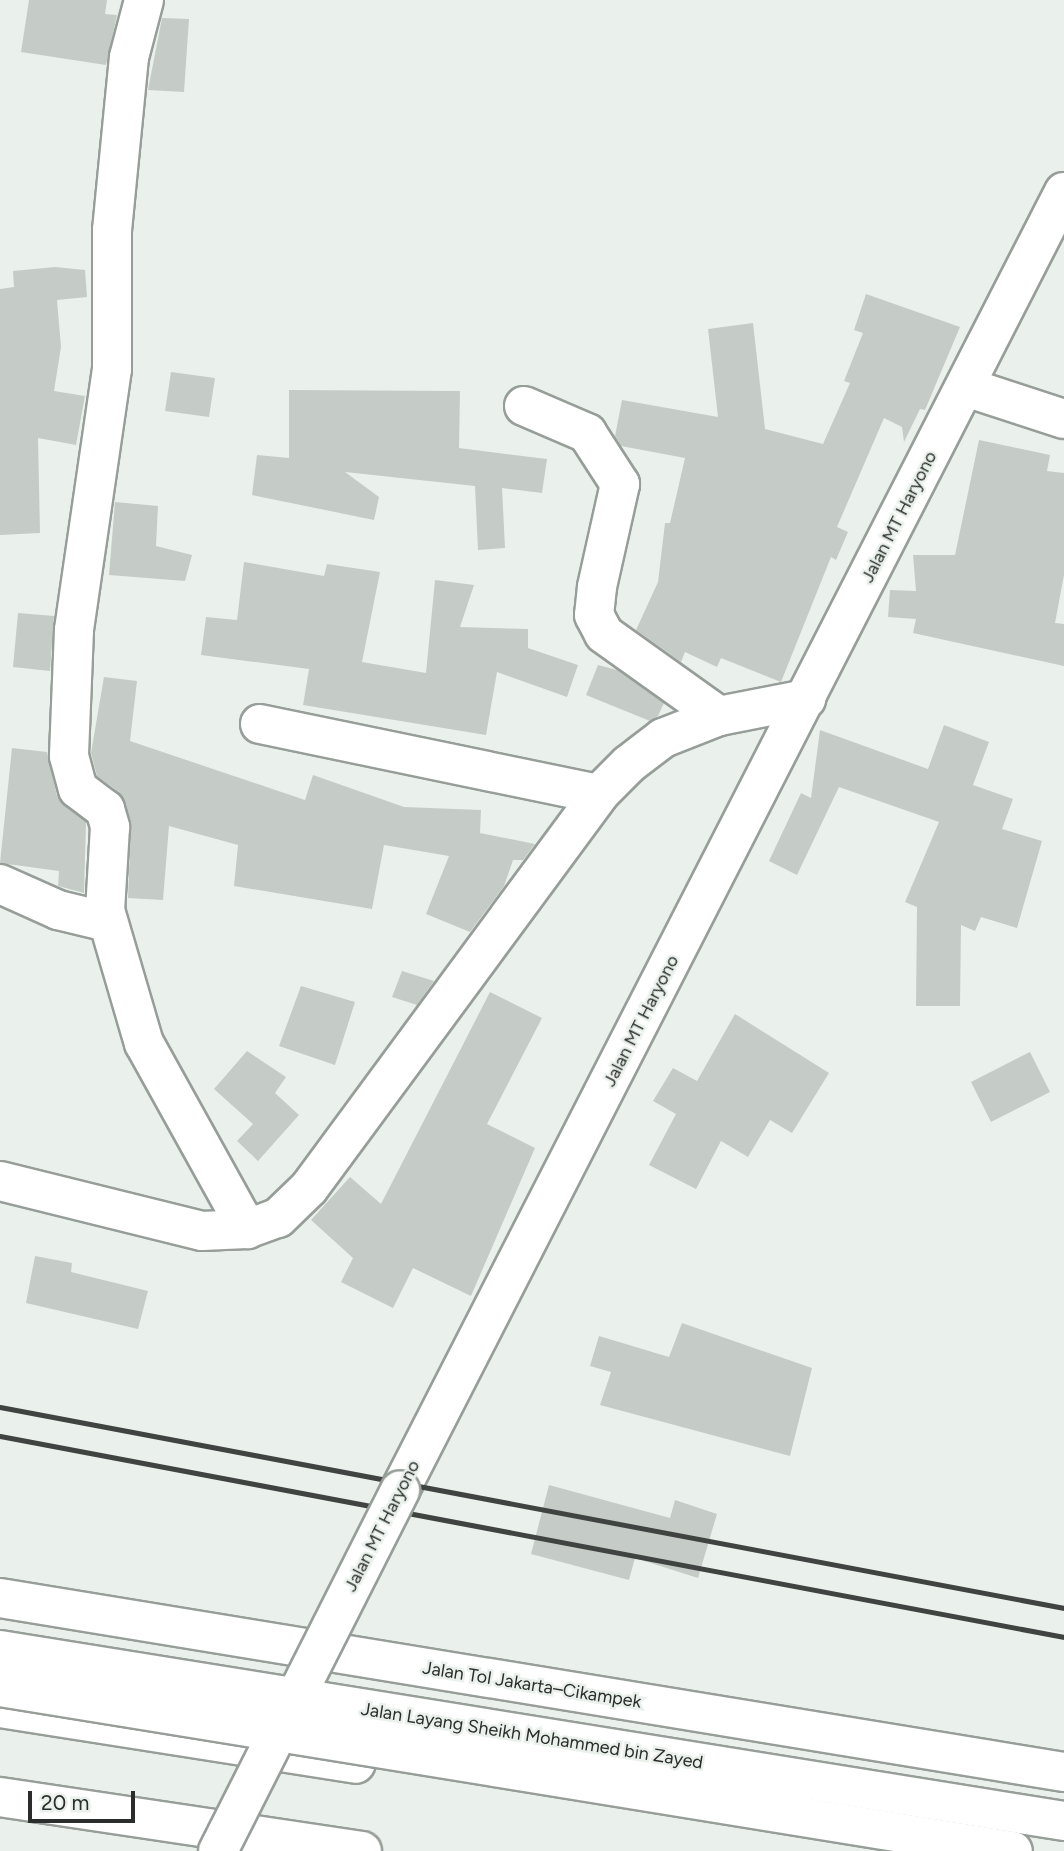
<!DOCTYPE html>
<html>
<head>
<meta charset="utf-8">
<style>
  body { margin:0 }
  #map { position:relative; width:1064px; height:1851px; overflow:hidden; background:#eaf1ec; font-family:Figtree,sans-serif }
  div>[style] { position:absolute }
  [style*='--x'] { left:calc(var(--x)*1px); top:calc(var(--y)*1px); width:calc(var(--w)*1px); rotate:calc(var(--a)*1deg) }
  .building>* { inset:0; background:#c5ccc7 }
  .roads { filter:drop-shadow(2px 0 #979e99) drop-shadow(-2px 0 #979e99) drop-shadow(0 2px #979e99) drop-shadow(0 -2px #979e99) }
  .minor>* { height:38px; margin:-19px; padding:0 19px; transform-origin:19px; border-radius:19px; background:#fff }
  .major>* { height:38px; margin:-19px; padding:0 19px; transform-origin:19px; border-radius:19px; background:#fff }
  .highway>* { height:38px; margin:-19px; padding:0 19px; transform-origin:19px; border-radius:19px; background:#fff }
  .rail>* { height:5px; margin:-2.5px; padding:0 2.5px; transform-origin:2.5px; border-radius:2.5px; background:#3f4341 }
  .bridges { filter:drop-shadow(2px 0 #979e99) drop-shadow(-2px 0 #979e99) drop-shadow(0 2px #979e99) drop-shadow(0 -2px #979e99) }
  .major-bridge>* { height:38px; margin:-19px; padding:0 19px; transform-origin:19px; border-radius:19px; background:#fff }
  .highway-bridge>* { height:38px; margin:-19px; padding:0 19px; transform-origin:19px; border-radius:19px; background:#fff }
  span { translate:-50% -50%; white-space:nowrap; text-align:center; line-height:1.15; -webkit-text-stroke:5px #eaf1ec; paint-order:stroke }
  .street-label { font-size:18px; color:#2a2d2b }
  .scale { position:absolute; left:28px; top:1791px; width:107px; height:32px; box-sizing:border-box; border:4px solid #2a2d2b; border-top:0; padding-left:9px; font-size:21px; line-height:24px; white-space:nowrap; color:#2a2d2b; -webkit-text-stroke:5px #eaf1ec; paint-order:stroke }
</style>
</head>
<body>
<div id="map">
  <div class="building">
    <div style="clip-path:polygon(29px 0,107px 0,105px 14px,117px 15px,106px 65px,21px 52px)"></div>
    <div style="clip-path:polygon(162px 18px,189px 19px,184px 92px,148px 90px)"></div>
    <div style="clip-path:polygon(55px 267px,85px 270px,87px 297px,57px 300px,61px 347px,54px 391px,85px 396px,76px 445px,38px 438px,40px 533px,0 535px,0 289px,14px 287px,13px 271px)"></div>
    <div style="clip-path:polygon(866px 294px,960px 327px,925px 410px,920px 409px,904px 442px,902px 427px,884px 418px,837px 527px,848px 532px,836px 560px,831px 557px,781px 682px,721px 658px,717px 667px,685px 652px,681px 662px,636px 630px,658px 582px,665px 523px,670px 523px,685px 458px,621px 446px,615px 436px,622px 400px,718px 417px,708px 329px,753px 323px,765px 429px,823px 444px,850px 383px,844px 381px,863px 333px,854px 330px)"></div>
    <div style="clip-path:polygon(171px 372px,215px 378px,209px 417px,165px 411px)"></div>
    <div style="clip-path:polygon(289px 390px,460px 391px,459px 448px,547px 459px,542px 493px,502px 488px,505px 548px,478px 550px,475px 486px,345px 472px,379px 497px,374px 520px,252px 495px,257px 455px,289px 458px)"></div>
    <div style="clip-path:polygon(979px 440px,1050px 455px,1047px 471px,1064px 473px,1064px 575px,1055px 623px,1064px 624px,1064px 666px,913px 633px,916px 619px,888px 617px,890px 590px,916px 591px,913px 555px,955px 555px)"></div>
    <div style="clip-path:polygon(115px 502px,158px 506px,156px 546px,192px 555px,185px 581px,109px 575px)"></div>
    <div style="clip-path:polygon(244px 562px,324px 576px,327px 564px,380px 572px,362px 662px,426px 673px,435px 580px,474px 585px,460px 627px,528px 629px,528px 648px,578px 665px,567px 697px,497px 672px,486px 735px,303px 705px,309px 669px,201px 655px,206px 617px,237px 620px)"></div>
    <div style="clip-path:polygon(18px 613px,54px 616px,50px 671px,13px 667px)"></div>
    <div style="clip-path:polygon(598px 665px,617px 670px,664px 703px,658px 716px,650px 721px,586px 695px)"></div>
    <div style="clip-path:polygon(104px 677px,137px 681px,130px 741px,305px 800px,313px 775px,404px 807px,481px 810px,480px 833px,535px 844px,523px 860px,513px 860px,504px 886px,470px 932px,426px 914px,449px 856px,384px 845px,372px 909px,234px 886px,238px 845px,169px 826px,163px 900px,128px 898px,131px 821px,119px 792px,97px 776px,91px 753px)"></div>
    <div style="clip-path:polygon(944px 725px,989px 742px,973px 785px,1013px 799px,1002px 829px,1042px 841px,1017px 928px,981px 917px,975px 931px,961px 925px,960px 1006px,916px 1006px,917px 907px,905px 902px,939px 822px,839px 787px,797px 875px,769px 861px,801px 793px,811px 798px,820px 730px,928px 769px)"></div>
    <div style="clip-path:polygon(12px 748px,47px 752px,57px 796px,86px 822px,84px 893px,58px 886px,59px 871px,0 863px)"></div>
    <div style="clip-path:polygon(402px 971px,434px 981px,417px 1005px,392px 997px)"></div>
    <div style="clip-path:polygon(301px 986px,355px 1002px,335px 1065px,279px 1046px)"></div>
    <div style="clip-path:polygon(490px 992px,542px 1018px,487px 1124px,535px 1148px,471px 1296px,413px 1268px,393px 1308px,341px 1282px,353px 1258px,311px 1220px,350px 1177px,381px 1204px)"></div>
    <div style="clip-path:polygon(735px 1014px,829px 1073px,792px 1133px,770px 1120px,748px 1157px,721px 1141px,696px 1189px,649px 1165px,676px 1114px,653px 1101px,673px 1068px,697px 1081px)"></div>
    <div style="clip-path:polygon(247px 1051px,286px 1077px,275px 1093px,299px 1115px,258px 1161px,237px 1141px,253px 1124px,214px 1089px)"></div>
    <div style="clip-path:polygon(1030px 1052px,1050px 1092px,991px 1122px,971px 1082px)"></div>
    <div style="clip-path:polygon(35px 1256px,72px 1263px,71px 1272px,148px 1291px,138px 1329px,26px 1303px)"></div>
    <div style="clip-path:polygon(682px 1323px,812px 1368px,790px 1456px,600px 1405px,611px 1372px,590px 1366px,599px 1336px,669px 1357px)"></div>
    <div style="clip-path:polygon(549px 1485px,670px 1518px,675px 1500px,717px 1514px,698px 1578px,635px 1558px,629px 1580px,531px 1554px)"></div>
  </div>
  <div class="roads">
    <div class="minor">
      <div style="--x:144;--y:0;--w:59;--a:104.7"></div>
      <div style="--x:129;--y:57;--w:174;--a:95.6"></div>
      <div style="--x:112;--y:230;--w:139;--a:90"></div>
      <div style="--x:112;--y:369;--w:264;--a:98.3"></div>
      <div style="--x:74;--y:630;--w:126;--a:92.3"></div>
      <div style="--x:69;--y:756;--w:34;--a:75"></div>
      <div style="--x:78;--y:789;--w:34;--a:37"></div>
      <div style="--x:105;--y:809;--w:19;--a:74"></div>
      <div style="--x:110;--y:827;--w:83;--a:93.4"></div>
      <div style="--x:105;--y:910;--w:139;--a:73.7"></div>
      <div style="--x:144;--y:1043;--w:213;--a:61"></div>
      <div style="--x:966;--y:387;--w:103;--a:18.1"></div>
      <div style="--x:524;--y:406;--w:69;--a:23.2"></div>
      <div style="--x:587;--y:433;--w:61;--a:57.1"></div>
      <div style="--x:620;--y:484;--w:106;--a:102.6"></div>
      <div style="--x:597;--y:587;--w:28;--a:96"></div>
      <div style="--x:594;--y:615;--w:21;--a:62"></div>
      <div style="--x:604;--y:634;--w:141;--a:35.5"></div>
      <div style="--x:260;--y:724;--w:346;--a:11.7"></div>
      <div style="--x:0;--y:884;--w:64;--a:24.1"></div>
      <div style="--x:58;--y:910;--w:51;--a:13.5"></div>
      <div style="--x:0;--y:1181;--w:208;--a:13.9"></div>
      <div style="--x:202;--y:1231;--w:45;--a:-2.5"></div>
      <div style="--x:247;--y:1229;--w:33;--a:-20"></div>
      <div style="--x:278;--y:1218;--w:43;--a:-44.1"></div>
      <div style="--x:309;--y:1188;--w:489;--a:-53.6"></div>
      <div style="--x:599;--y:794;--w:42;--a:-45"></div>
      <div style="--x:629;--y:764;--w:43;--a:-37.4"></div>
      <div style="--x:663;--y:738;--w:60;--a:-21.4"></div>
      <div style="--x:719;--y:716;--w:89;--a:-11.1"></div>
    </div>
    <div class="major">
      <div style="--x:400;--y:1490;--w:1458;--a:-62.91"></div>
    </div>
    <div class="highway">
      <div style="--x:0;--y:1598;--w:1078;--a:9.29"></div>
      <div style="--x:0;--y:1708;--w:360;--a:8.9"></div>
      <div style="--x:0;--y:1797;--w:366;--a:8.5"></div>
    </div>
  </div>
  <div class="rail">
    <div style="--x:0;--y:1407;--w:1083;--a:10.7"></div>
    <div style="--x:0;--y:1436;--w:1083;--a:10.7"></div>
  </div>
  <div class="bridges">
    <div class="major-bridge">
      <div style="--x:218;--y:1851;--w:404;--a:-63.2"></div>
    </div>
    <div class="highway-bridge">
      <div style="--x:0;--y:1650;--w:1078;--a:9.13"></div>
      <div style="--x:0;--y:1687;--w:1026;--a:9.2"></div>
    </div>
  </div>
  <div class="street-label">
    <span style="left:899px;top:517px;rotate:-63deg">Jalan MT Haryono</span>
    <span style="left:641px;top:1021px;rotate:-63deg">Jalan MT Haryono</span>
    <span style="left:382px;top:1526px;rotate:-63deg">Jalan MT Haryono</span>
    <span style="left:532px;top:1685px;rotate:9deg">Jalan Tol Jakarta–Cikampek</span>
    <span style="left:532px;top:1736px;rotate:9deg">Jalan Layang Sheikh Mohammed bin Zayed</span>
  </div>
  <div class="scale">20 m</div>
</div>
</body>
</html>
